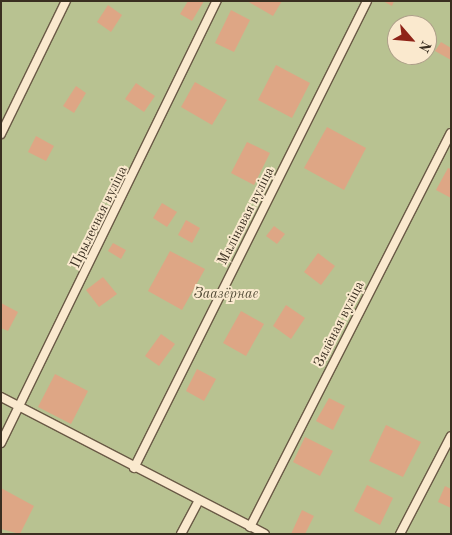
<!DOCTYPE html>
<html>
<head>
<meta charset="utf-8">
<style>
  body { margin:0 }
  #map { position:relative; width:452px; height:535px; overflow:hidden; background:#f8ddb4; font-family:"Old Standard TT",serif }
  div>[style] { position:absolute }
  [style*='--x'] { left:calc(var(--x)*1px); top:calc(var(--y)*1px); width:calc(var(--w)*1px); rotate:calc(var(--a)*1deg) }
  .green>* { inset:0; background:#b8c291 }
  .building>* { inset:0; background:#dea685 }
  .roads { filter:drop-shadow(1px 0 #6a5a46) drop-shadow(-1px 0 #6a5a46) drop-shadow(0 1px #6a5a46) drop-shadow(0 -1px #6a5a46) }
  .lane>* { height:8px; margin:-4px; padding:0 4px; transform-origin:4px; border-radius:4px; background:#fae9ce }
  span { translate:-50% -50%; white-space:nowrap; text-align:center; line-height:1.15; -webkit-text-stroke:4px #fae9ce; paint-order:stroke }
  .street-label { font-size:14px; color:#3a2f21 }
  .park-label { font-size:14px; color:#534c37; font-style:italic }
  .frame { position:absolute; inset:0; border:2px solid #3a2f21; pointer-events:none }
  .north { position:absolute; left:387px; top:15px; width:50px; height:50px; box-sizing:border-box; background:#fae9ce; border:1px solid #ad9f89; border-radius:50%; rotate:117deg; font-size:14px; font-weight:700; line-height:20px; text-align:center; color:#3a2f21 }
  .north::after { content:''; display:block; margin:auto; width:18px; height:22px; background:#8f2418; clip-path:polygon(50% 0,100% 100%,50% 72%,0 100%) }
</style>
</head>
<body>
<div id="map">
  <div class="green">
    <div style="clip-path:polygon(evenodd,1px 1px,451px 1px,451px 534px,1px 534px,1px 1px,397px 25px,427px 25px,427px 55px,397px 55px,397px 25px)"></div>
  </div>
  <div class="building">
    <div style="clip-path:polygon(188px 1px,204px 1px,192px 21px,180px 14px)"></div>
    <div style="clip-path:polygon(247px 1px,282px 1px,273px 16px)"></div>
    <div style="clip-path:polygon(383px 1px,394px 1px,392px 6px)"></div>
    <div style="clip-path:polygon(108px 5px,122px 15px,111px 32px,97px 22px)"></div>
    <div style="clip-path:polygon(231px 10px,250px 20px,234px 52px,215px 43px)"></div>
    <div style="clip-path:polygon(441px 42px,451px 48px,451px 60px,435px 51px)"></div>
    <div style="clip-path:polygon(276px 65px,310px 83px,292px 118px,258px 100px)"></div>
    <div style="clip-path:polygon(195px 82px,227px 100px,212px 125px,181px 107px)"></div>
    <div style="clip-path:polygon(136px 83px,155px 96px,144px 112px,125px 99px)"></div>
    <div style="clip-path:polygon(76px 86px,86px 93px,74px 113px,63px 106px)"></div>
    <div style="clip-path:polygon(327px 127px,366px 148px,344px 190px,304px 168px)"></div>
    <div style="clip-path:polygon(36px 136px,54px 146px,46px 161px,28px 152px)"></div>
    <div style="clip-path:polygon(247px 142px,270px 153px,254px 185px,231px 173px)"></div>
    <div style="clip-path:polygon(448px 168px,451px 169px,451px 198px,436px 190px)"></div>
    <div style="clip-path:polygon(162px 203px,177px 212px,167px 227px,153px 218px)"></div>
    <div style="clip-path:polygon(186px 220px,200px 228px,192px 243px,178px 235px)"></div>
    <div style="clip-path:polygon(274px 226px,285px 234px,277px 244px,266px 236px)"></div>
    <div style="clip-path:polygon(113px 243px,126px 250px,121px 259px,108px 251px)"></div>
    <div style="clip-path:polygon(170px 251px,205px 269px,182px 310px,148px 291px)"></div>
    <div style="clip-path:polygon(318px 253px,335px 266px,321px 285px,304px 272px)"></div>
    <div style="clip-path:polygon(103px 277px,117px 294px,99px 307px,86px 290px)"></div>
    <div style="clip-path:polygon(1px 303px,18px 312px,8px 331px,1px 328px)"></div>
    <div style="clip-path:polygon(286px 305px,305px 318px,291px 339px,273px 326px)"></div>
    <div style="clip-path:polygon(241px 311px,264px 324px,246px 356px,223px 343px)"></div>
    <div style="clip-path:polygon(161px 334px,175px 344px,159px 366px,145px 356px)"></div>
    <div style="clip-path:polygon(197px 369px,216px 379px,204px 401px,186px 391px)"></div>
    <div style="clip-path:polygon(55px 374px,88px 391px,71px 424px,38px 407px)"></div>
    <div style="clip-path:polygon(329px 398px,345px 406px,333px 430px,316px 421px)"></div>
    <div style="clip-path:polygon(386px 425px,421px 442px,403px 477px,369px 461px)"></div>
    <div style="clip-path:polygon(305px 437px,333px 451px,320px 476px,293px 462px)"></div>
    <div style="clip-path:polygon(367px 485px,393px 498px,380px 525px,354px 511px)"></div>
    <div style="clip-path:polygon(445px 486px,451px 489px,451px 508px,438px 502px)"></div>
    <div style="clip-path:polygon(1px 488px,34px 506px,20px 534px,1px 529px)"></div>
    <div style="clip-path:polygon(302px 510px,314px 516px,305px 534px,291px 534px)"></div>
  </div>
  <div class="roads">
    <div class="lane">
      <div style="--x:1;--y:134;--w:148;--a:-64"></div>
      <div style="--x:1;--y:397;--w:297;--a:27.4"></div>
      <div style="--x:1;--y:443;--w:492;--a:-64"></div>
      <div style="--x:134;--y:468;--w:522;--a:-63.48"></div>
      <div style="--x:250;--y:527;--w:442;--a:-63"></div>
      <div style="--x:181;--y:534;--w:38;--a:-62"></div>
      <div style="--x:400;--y:534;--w:110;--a:-62.5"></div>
    </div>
  </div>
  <div class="street-label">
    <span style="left:246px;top:216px;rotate:-63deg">Малінавая вуліца</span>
    <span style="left:99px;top:217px;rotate:-64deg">Прылесная вуліца</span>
    <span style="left:339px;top:324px;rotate:-63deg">Зялёная вуліца</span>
  </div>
  <div class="park-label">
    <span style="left:226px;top:294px">Заазёрнае</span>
  </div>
  <div class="frame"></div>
  <div class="north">N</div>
</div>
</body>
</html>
